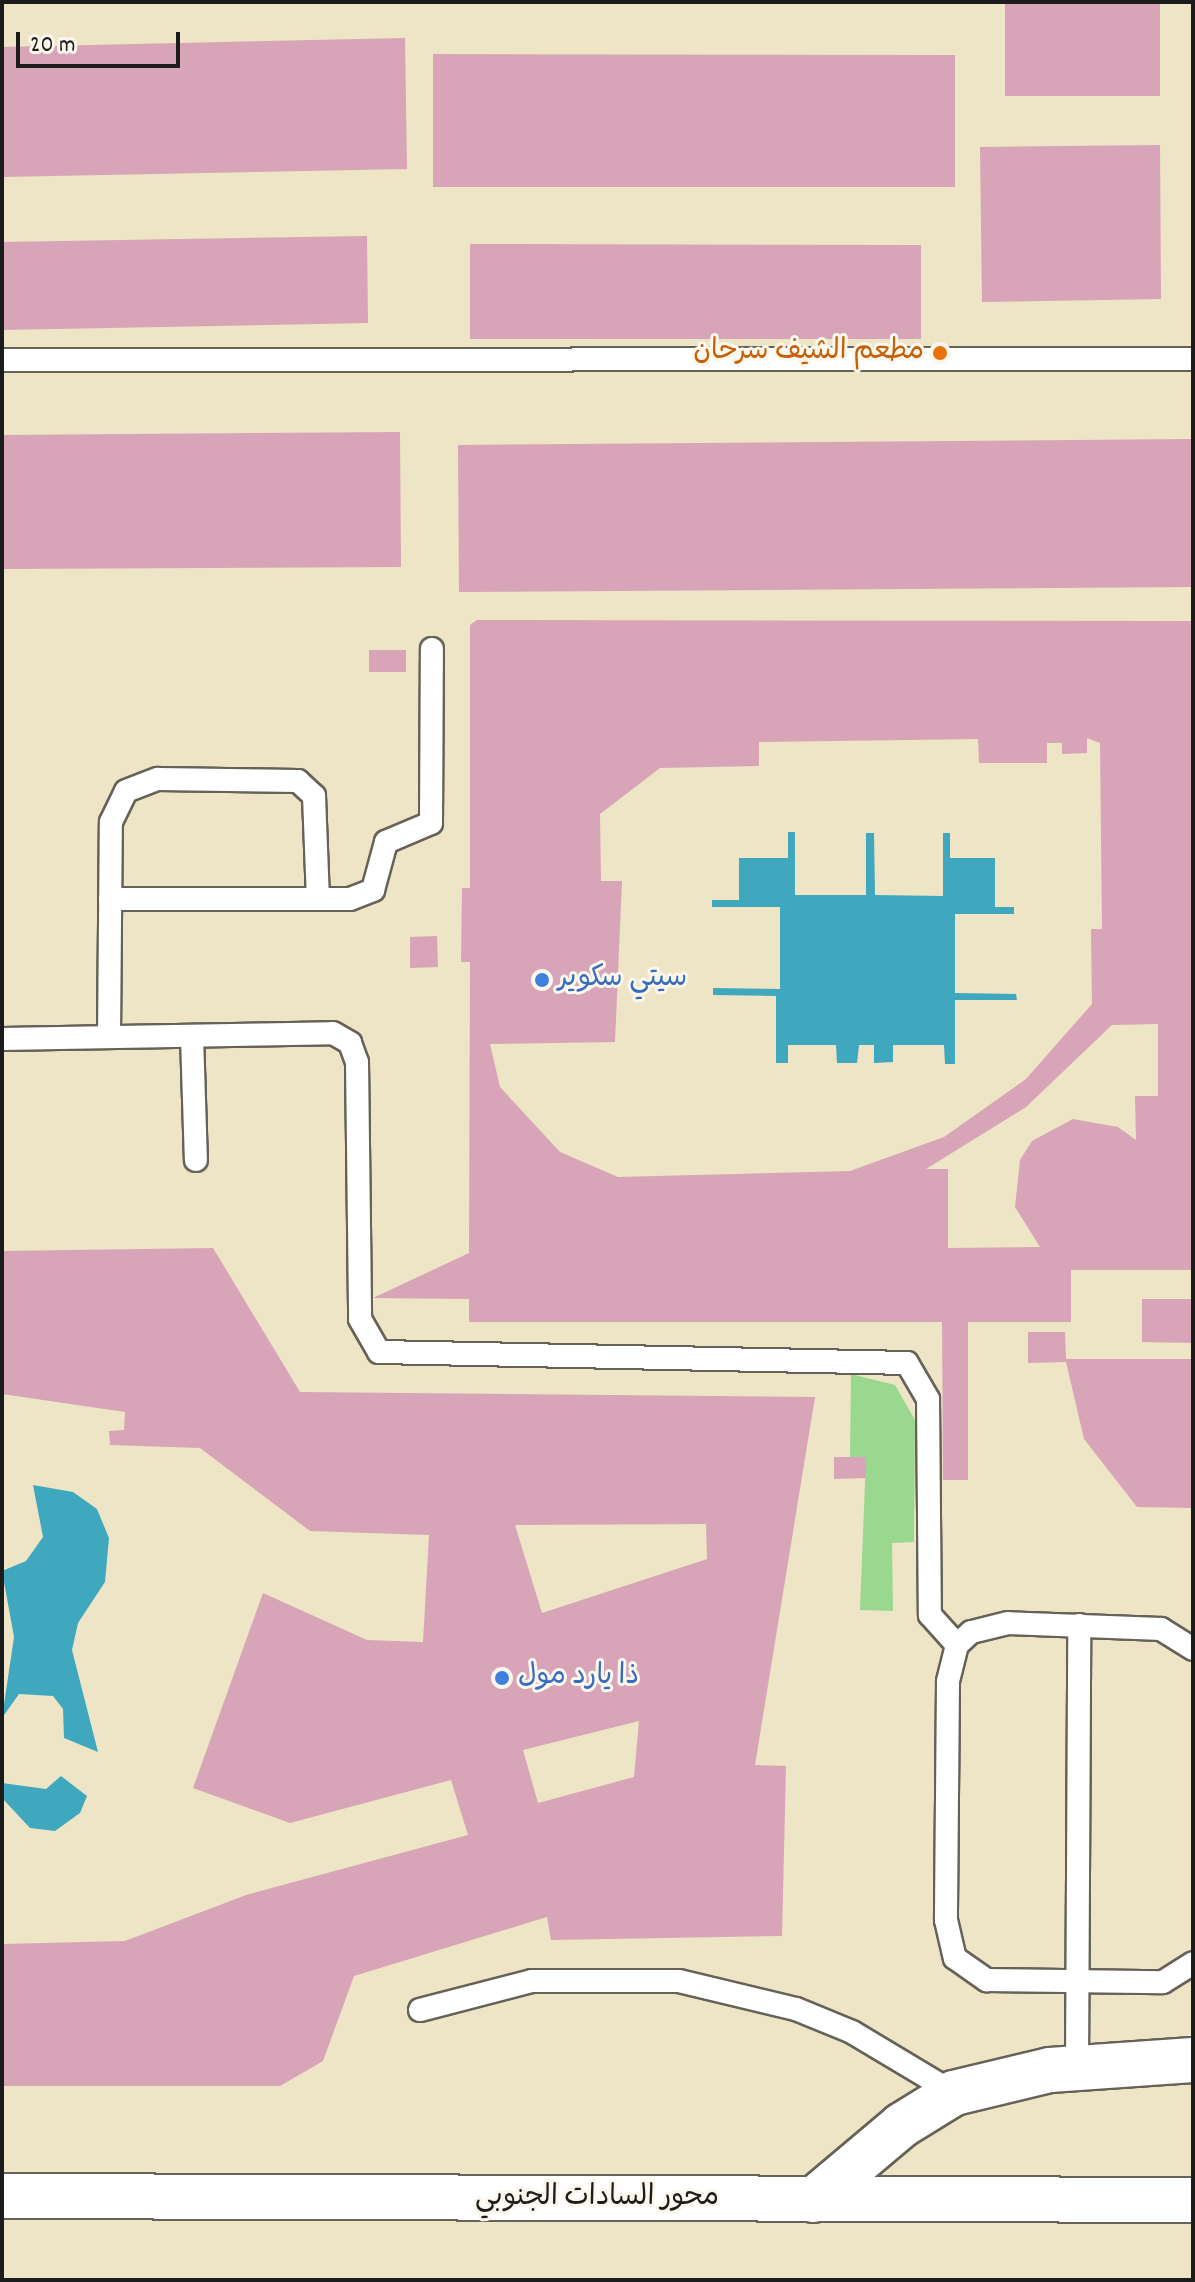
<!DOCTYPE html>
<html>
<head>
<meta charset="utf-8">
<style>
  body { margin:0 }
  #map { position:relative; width:1195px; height:2282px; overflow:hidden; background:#eee4c6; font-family:Dekko,"Playpen Sans Arabic",sans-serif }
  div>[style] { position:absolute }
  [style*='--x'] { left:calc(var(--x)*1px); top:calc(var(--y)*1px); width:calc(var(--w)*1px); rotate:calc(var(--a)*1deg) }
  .green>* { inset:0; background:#99d88e }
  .water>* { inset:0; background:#3fa8bf }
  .building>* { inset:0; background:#d7a4b8 }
  .roads { filter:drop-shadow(2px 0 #666258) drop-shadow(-2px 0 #666258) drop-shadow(0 2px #666258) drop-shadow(0 -2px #666258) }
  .service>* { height:22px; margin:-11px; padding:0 11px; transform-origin:11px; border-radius:11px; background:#fff }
  .tertiary>* { height:44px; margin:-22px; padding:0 22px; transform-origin:22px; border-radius:22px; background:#fff }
  .primary>* { height:44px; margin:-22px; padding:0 22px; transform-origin:22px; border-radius:22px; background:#fff }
  .dots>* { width:22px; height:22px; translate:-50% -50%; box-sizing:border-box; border:4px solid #fbf7ec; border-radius:50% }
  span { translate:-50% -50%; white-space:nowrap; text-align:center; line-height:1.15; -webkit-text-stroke:6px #fbf7ec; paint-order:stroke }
  .food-label { font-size:28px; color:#c56008 }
  .right { translate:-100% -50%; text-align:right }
  .shop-label { font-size:28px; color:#366cbe }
  .left { translate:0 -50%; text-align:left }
  .street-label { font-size:28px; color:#1c1c1c }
  .frame { position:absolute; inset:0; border:4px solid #1c1c1c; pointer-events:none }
  .scale { position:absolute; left:16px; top:32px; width:164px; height:36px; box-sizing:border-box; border:4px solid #1c1c1c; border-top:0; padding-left:10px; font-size:24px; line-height:28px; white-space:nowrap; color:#1c1c1c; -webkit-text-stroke:6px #fbf7ec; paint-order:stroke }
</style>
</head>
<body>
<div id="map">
  <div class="green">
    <div style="clip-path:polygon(851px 1374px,895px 1385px,915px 1420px,914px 1542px,892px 1543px,893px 1611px,860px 1610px,866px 1457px,850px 1457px)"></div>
  </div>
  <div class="water">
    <div style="clip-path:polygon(788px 832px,795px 832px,795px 895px,866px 895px,866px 833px,874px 833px,875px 895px,943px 896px,943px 833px,950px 833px,950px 858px,995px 858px,995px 907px,1014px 907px,1014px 914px,955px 914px,955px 993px,1016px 994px,1017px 1000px,955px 1000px,955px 1064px,945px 1064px,944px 1045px,893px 1045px,893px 1062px,874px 1063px,874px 1045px,859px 1045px,857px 1063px,837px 1063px,836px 1045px,788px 1045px,788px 1063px,776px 1063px,776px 996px,713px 995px,713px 988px,780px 989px,780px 907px,712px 907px,712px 900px,739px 900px,739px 858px,788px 858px)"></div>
    <div style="clip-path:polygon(33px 1485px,73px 1492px,97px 1509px,109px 1538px,105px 1582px,78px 1623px,72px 1650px,98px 1752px,64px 1738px,63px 1709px,53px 1696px,19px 1694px,2px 1718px,14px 1637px,2px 1571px,26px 1561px,43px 1537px)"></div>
    <div style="clip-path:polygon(61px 1776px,87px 1796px,80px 1813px,55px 1831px,30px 1828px,2px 1798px,2px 1783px,46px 1789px)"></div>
  </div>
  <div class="building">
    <div style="clip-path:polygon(1005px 2px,1160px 2px,1160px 96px,1005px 96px)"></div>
    <div style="clip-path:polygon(405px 38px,407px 169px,2px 177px,2px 47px)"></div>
    <div style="clip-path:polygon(433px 54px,955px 55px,955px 187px,433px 187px)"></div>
    <div style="clip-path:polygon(1160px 145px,1161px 299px,982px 302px,980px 147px)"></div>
    <div style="clip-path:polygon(367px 236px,368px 323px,2px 330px,2px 242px)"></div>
    <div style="clip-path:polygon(470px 244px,921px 245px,921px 339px,470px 339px)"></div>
    <div style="clip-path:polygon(400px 432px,401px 567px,2px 569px,2px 435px)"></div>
    <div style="clip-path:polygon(1193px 439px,1193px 587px,459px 592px,458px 445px)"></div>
    <div style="clip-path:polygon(evenodd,477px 620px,1193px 621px,1193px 1270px,1071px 1270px,1071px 1322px,968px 1322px,968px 1480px,943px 1480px,942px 1322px,469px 1322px,469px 1299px,373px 1298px,469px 1253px,470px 962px,461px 962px,462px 888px,470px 888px,470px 625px,477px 620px,1087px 738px,1100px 743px,1102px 929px,1091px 929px,1092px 1004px,1026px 1079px,944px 1137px,850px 1171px,618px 1177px,560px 1152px,500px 1087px,490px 1044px,615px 1042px,622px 881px,601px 881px,600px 814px,660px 768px,759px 766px,759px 742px,978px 739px,979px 763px,1047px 763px,1047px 743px,1062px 743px,1062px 754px,1087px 753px,1087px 738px,477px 620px,1158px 1024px,1158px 1096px,1135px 1096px,1136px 1140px,1118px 1127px,1073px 1119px,1032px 1141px,1020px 1160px,1015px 1207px,1040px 1247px,948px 1248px,948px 1169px,926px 1169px,1026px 1107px,1112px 1025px,1158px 1024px)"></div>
    <div style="clip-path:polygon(369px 650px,406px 650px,406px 672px,369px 672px)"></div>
    <div style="clip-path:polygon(437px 936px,438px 967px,410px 968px,410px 937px)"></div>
    <div style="clip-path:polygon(evenodd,213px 1248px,300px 1392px,815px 1397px,755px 1765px,786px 1766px,782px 1936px,551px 1940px,547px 1917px,354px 1976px,323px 2061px,280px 2086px,2px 2086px,2px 1944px,125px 1941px,246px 1895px,468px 1835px,451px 1780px,290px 1823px,193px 1788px,263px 1593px,367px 1640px,423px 1642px,429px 1535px,310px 1531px,200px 1448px,110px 1445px,109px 1431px,124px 1430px,125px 1412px,2px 1394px,2px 1251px,213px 1248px,706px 1524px,707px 1559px,542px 1613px,515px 1525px,706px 1524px,213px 1248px,639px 1721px,634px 1777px,538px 1803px,523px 1750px,639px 1721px)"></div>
    <div style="clip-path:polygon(1142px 1299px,1193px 1299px,1193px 1343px,1142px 1342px)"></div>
    <div style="clip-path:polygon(1028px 1332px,1065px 1332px,1066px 1359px,1193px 1359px,1193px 1508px,1137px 1507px,1084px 1439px,1066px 1362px,1028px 1363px)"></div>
    <div style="clip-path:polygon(834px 1457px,866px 1457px,866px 1478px,834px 1479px)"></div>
  </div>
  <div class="roads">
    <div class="service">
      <div style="--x:2;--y:360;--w:1191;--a:-0.05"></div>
      <div style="--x:110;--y:899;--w:240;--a:0"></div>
      <div style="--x:350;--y:899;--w:25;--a:-21"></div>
      <div style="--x:373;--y:890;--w:50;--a:-74.8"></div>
      <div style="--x:386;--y:842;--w:49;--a:-22.9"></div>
      <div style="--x:431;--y:823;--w:174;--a:-89.7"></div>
      <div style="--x:192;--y:1036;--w:124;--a:88.2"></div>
      <div style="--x:109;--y:1037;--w:215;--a:-89.5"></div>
      <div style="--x:111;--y:822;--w:34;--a:-64"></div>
      <div style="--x:126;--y:791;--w:34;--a:-21"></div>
      <div style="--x:158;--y:779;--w:140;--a:0.8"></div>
      <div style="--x:298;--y:781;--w:22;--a:43"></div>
      <div style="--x:314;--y:796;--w:103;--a:87.8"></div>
      <div style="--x:2;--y:1039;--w:331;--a:-1"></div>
      <div style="--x:333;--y:1033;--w:20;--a:30"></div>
      <div style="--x:350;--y:1043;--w:20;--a:70"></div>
      <div style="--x:357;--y:1062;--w:257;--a:89.3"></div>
      <div style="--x:360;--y:1319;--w:38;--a:60"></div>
      <div style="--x:379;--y:1352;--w:528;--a:1.19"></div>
      <div style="--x:907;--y:1363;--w:42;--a:59.7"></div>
      <div style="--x:928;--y:1399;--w:216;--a:89.5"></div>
      <div style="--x:930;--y:1615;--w:40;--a:48"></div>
      <div style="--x:1193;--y:1649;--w:38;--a:-148"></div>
      <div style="--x:1161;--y:1629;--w:153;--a:-177.8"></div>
      <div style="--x:1008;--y:1623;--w:38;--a:166"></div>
      <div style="--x:971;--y:1632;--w:19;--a:137"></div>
      <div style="--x:957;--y:1645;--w:38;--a:104"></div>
      <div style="--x:948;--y:1682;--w:238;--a:90.5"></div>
      <div style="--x:946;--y:1920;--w:39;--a:77"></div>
      <div style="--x:955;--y:1958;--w:39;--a:35"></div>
      <div style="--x:987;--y:1980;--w:176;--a:0.7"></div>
      <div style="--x:1163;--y:1982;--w:36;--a:-32"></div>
      <div style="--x:420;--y:2010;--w:116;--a:-14.5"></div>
      <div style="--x:532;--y:1981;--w:147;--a:0"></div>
      <div style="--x:679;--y:1981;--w:120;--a:13.5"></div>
      <div style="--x:796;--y:2009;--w:61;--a:22.3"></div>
      <div style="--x:852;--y:2032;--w:119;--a:30.9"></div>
      <div style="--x:1077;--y:2067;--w:442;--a:-89.7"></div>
    </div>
    <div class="tertiary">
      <div style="--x:813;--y:2200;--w:116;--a:-40.1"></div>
      <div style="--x:902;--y:2125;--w:61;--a:-31.6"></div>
      <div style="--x:954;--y:2093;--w:99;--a:-13.5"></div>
      <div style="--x:1050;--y:2070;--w:143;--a:-4"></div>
    </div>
    <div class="primary">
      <div style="--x:2;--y:2196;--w:1191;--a:0.19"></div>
    </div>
  </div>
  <div class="dots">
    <div style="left:940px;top:353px;background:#e8710a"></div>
    <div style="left:542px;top:980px;background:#3f7fe0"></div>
    <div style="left:502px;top:1678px;background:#3f7fe0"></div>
  </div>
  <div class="food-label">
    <span class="right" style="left:924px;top:353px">مطعم الشيف سرحان</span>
  </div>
  <div class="shop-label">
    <span class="left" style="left:558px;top:980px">سيتي سكوير</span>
    <span class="left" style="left:518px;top:1678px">ذا يارد مول</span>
  </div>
  <div class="street-label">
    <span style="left:597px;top:2199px">محور السادات الجنوبي</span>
  </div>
  <div class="frame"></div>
  <div class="scale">20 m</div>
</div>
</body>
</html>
